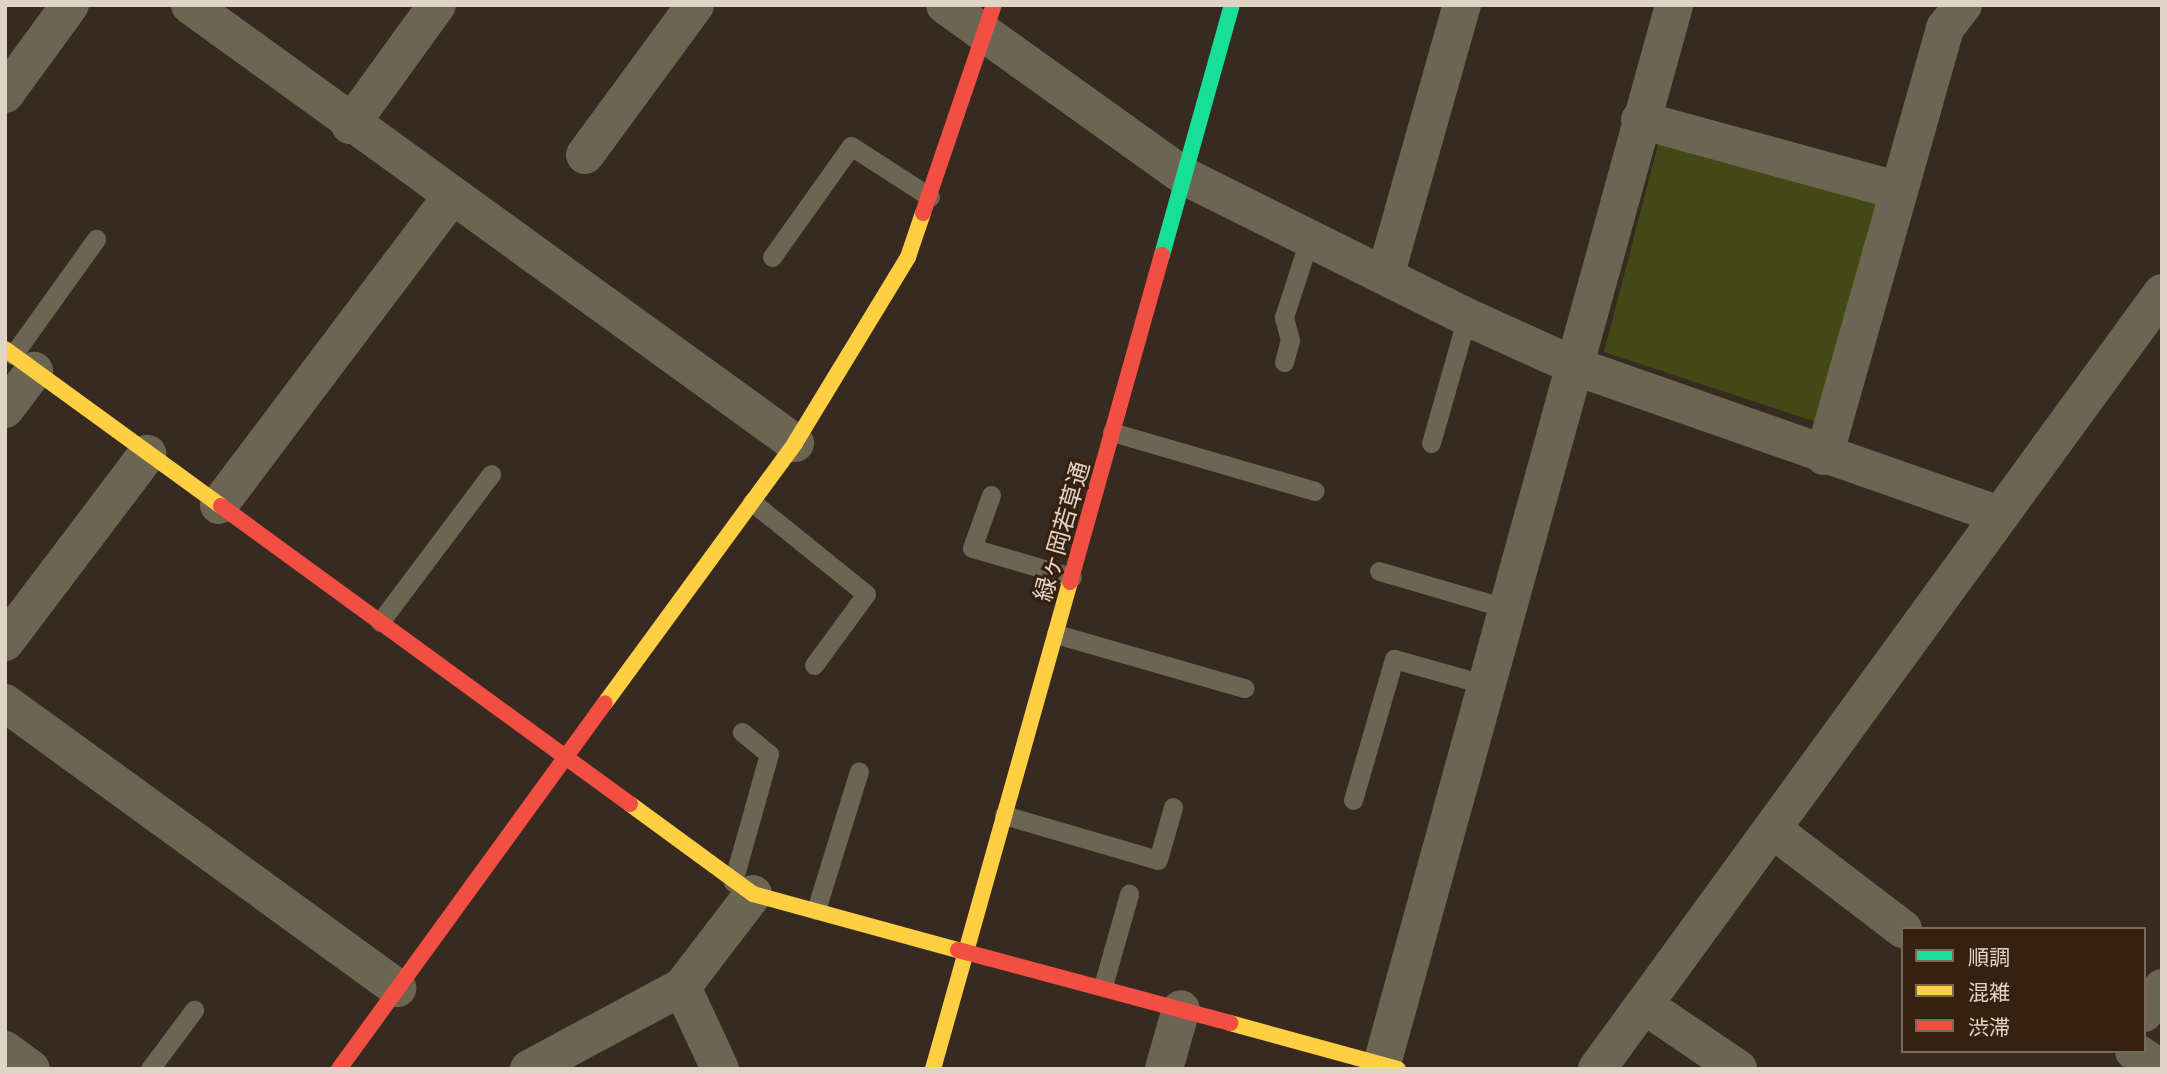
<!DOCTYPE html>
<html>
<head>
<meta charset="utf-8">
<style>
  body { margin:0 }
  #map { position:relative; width:2167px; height:1074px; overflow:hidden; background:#372b21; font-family:Lato,"Noto Sans JP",sans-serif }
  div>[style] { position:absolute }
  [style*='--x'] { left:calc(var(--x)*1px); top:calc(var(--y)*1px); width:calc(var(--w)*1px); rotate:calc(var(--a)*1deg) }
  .green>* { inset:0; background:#434915 }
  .lane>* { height:19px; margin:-9.5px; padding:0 9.5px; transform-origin:9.5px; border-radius:9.5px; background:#6b6552 }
  .street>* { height:38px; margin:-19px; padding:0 19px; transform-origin:19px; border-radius:19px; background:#6b6552 }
  .fast>* { height:16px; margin:-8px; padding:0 8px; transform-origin:8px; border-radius:8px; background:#16e098 }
  .slow>* { height:16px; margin:-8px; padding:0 8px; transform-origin:8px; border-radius:8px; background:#ffcf43 }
  .jam>* { height:16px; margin:-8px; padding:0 8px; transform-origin:8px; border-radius:8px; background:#f24e42 }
  span { translate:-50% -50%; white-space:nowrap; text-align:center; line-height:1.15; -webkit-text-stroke:6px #36200e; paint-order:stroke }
  .street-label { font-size:24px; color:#e2d3c8 }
  .frame { position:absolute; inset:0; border:7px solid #e2d3c8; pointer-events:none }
  .legend { position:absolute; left:1901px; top:927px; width:245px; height:126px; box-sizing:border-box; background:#36200e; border:2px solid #7b6858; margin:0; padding:9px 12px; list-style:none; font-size:21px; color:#e2d3c8 }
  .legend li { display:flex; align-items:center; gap:14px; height:35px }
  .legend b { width:35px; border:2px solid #7b6858 }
</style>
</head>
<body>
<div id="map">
  <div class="green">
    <div style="clip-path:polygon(1659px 141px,1878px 200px,1816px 422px,1604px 352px)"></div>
  </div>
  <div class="lane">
    <div style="--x:772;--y:257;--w:136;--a:-54.6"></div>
    <div style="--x:851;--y:146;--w:94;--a:32.8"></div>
    <div style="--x:13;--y:355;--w:143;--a:-54.4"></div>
    <div style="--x:1284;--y:362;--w:23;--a:-75"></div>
    <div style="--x:1290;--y:340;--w:24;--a:-105"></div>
    <div style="--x:1284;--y:317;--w:84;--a:-72"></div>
    <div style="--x:1112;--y:432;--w:211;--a:16.2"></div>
    <div style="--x:1431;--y:443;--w:131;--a:-74.1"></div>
    <div style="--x:991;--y:495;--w:56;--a:109.7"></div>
    <div style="--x:972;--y:548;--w:104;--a:16.2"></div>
    <div style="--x:752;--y:502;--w:146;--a:38.9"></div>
    <div style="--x:866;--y:594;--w:88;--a:126.2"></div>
    <div style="--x:1379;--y:571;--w:135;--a:16.3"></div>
    <div style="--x:380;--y:622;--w:185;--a:-53.1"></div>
    <div style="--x:1056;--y:634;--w:196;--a:16"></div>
    <div style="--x:1353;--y:800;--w:147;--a:-73.8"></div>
    <div style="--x:1394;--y:659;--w:97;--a:15.6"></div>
    <div style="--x:1004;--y:815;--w:160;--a:16.3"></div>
    <div style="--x:1158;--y:860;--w:55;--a:-74.2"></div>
    <div style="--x:733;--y:882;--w:133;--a:-74.3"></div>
    <div style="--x:769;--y:754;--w:35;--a:-141"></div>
    <div style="--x:816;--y:910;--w:145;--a:-72.8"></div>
    <div style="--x:1103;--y:986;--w:96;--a:-74.2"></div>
    <div style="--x:150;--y:1069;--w:74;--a:-53.3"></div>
  </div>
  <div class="street">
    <div style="--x:190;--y:5;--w:747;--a:35.9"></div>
    <div style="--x:945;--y:5;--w:294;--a:35.6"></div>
    <div style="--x:1184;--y:176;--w:316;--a:26.5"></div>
    <div style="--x:1467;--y:317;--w:121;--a:24.4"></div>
    <div style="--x:1577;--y:367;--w:448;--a:19.3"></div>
    <div style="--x:5;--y:94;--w:110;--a:-53.9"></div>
    <div style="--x:1640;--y:120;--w:265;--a:15.3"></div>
    <div style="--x:350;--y:125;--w:148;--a:-54.1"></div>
    <div style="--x:585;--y:155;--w:186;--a:-53.7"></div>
    <div style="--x:1386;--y:273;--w:279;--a:-74.2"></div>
    <div style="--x:5;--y:409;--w:48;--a:-52.7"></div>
    <div style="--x:1824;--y:456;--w:445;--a:-74.2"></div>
    <div style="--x:1945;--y:28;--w:29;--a:-52"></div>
    <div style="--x:219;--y:505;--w:383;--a:-53"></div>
    <div style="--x:5;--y:642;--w:236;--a:-52.9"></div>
    <div style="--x:5;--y:703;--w:485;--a:36"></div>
    <div style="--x:1772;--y:829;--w:165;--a:37.4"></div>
    <div style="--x:682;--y:987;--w:90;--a:65.1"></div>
    <div style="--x:1644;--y:1005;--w:114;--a:34.2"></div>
    <div style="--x:2144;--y:1013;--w:31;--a:-54"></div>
    <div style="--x:5;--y:1050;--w:32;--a:36"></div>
    <div style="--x:2134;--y:1051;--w:33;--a:33"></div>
    <div style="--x:1382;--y:1064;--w:1099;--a:-74.58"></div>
    <div style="--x:529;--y:1069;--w:174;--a:-28.2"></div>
    <div style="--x:682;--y:987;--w:117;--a:-52.6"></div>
    <div style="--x:1164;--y:1069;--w:62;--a:-74.2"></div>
    <div style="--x:1597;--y:1069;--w:960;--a:-53.94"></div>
  </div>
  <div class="fast">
    <div style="--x:1162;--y:255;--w:260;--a:-74.4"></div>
  </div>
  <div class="slow">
    <div style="--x:5;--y:349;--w:267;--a:36"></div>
    <div style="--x:605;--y:703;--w:322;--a:-53.8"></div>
    <div style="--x:795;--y:443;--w:218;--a:-58.7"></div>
    <div style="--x:908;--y:257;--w:46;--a:-71.2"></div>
    <div style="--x:630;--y:804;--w:152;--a:36.2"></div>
    <div style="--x:753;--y:894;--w:213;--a:15.3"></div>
    <div style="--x:1230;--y:1023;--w:174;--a:15.3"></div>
    <div style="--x:933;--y:1069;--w:506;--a:-74.29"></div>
  </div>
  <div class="jam">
    <div style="--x:923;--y:213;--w:220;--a:-71.2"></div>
    <div style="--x:221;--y:506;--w:506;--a:36.08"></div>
    <div style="--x:1070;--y:582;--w:340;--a:-74.3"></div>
    <div style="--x:958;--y:950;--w:282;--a:15"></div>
    <div style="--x:339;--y:1069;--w:452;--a:-54"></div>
  </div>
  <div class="street-label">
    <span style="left:1061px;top:531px;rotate:-74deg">緑ヶ岡若草通</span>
  </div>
  <div class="frame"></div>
  <ul class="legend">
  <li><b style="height:9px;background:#16e098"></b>順調</li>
  <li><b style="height:9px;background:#ffcf43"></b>混雑</li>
  <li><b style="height:9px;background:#f24e42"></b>渋滞</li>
  </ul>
</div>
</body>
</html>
